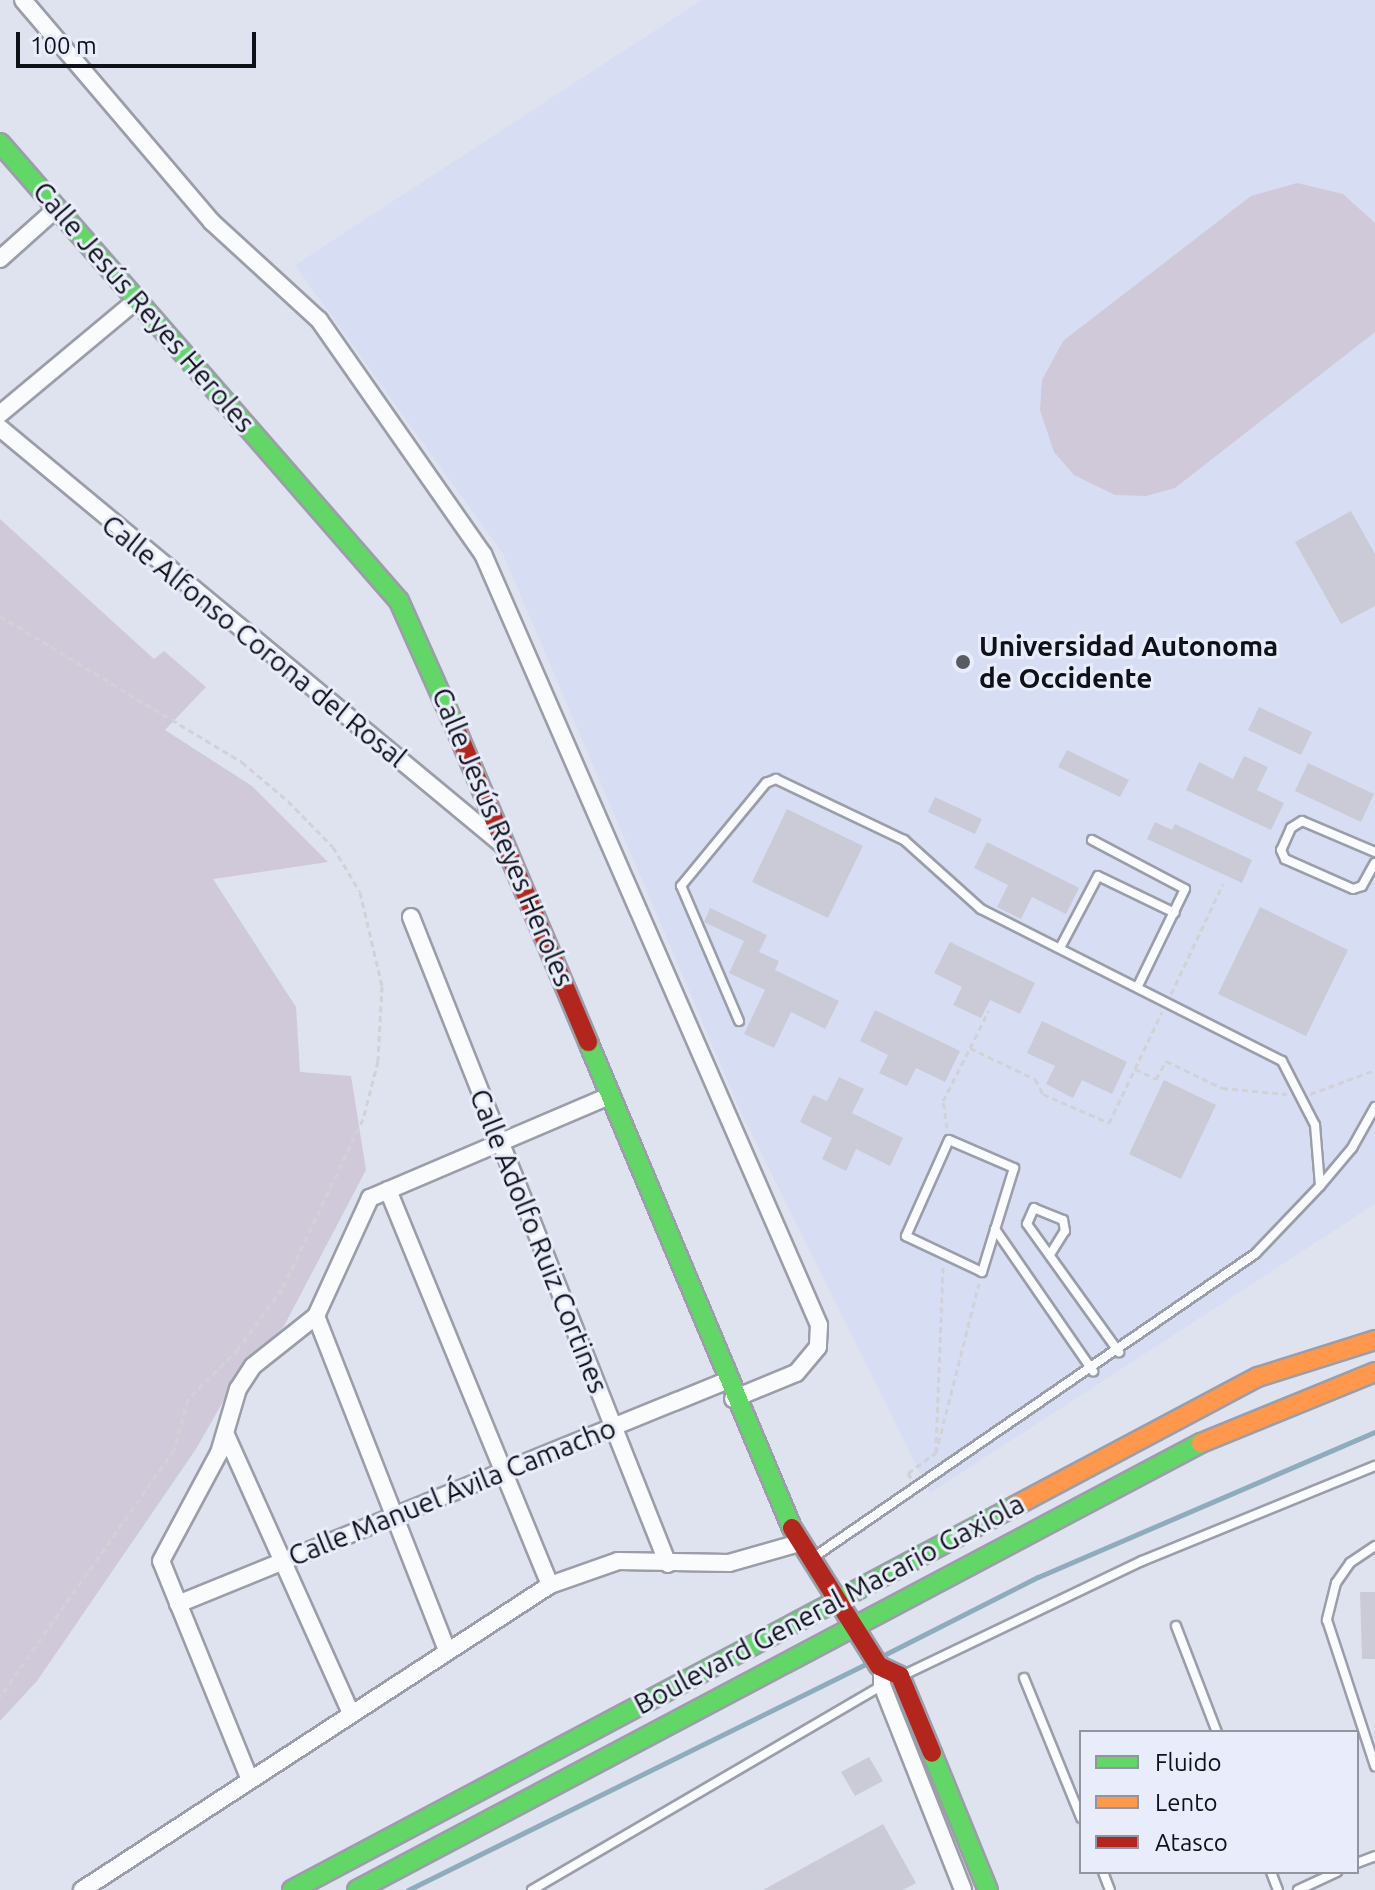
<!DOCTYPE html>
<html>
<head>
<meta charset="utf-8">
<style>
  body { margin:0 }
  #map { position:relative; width:1375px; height:1890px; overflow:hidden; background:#dfe3f0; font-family:Ubuntu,sans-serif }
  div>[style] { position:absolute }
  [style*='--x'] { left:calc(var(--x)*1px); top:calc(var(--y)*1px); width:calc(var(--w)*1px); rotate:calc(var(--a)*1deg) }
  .built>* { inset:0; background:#d7ddf3 }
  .green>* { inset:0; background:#cfc9d9 }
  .stream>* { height:5px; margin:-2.5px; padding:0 2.5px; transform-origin:2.5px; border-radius:2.5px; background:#8facbc }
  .building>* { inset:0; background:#cbcbd8 }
  .path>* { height:3px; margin-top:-1.5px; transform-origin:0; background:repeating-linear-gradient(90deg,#d1d2d6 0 6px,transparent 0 10px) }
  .roads { filter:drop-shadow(2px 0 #9b9ea8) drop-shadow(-2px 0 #9b9ea8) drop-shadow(0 2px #9b9ea8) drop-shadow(0 -2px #9b9ea8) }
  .lane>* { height:8px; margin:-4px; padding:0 4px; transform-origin:4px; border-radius:4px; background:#fafbfd }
  .street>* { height:16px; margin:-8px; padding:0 8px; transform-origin:8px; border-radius:8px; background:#fafbfd }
  .fast>* { height:18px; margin:-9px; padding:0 9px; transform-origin:9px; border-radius:9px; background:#63d668 }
  .slow>* { height:18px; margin:-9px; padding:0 9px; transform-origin:9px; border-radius:9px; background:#ff974d }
  .jam>* { height:18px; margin:-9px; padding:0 9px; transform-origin:9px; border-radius:9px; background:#b3261e }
  .dots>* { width:22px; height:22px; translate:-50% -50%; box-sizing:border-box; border:4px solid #e9edfb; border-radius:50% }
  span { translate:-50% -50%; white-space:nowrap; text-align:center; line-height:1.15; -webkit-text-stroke:6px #e9edfb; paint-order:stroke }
  .street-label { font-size:28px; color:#0f1118 }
  .poi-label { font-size:28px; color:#0f1118; font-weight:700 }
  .left { translate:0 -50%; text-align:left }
  .legend { position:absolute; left:1079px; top:1730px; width:280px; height:144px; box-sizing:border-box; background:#e9edfb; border:2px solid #9295a0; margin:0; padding:10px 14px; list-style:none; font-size:24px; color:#0f1118 }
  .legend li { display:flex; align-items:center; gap:16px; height:40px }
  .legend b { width:40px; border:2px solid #9295a0 }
  .scale { position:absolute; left:16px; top:32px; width:240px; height:36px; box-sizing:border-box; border:4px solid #0f1118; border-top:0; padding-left:10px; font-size:24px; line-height:28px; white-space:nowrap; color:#0f1118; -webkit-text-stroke:6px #e9edfb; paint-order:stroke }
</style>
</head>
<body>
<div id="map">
  <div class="built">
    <div style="clip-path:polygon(702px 0,1375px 0,1375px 1204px,930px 1493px,740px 1110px,503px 554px,295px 265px)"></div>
  </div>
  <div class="green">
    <div style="clip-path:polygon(1297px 183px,1343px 194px,1375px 223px,1375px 332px,1175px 488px,1146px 496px,1115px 495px,1074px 475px,1054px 452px,1040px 410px,1042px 380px,1063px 341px,1251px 196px)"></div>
    <div style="clip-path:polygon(0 519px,154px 659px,164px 651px,206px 687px,165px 730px,252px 786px,328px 862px,213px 879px,296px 1007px,300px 1072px,351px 1076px,366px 1170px,284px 1326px,241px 1370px,196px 1449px,37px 1681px,0 1721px)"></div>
  </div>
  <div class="stream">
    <div style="--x:882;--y:1656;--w:175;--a:-26.9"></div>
    <div style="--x:1038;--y:1577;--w:367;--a:-23.3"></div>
    <div style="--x:408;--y:1890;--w:515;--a:-26.27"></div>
  </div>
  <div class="building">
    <div style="clip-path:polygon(1351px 511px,1375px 554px,1375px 606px,1341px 624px,1295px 542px)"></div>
    <div style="clip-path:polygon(1259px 707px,1312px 732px,1301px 755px,1248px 730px)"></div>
    <div style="clip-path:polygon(1067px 750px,1129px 780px,1120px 797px,1058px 767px)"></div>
    <div style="clip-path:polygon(1244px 756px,1268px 767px,1257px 790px,1284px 803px,1271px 830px,1186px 790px,1199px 762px,1233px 779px)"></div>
    <div style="clip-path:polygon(1308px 763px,1374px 794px,1361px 822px,1295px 791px)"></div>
    <div style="clip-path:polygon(935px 797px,982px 819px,975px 834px,928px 812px)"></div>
    <div style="clip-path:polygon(787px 809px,863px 846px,828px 918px,752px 882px)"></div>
    <div style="clip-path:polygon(1155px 822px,1172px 830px,1175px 824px,1252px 860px,1242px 883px,1147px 839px)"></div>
    <div style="clip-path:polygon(987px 842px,1079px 888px,1066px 914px,1032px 897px,1021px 919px,997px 907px,1008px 885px,974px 868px)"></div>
    <div style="clip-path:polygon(1260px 907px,1348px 950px,1306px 1036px,1218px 994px)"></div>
    <div style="clip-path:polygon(710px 908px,767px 935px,759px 952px,779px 961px,775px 970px,839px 1001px,825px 1029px,791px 1012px,774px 1048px,744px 1034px,765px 990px,729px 973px,744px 941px,704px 922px)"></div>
    <div style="clip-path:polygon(950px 942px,1035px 983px,1020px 1014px,990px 1000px,981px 1018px,953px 1005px,962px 987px,934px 973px)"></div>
    <div style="clip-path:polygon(875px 1010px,960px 1051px,945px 1082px,916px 1068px,907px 1086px,879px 1073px,888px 1055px,860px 1041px)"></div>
    <div style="clip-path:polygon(1042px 1021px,1127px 1062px,1112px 1094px,1082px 1080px,1073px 1098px,1046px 1084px,1055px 1066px,1027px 1053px)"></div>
    <div style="clip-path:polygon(839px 1077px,864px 1089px,852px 1113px,903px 1138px,890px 1166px,856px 1149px,846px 1171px,822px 1159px,832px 1138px,800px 1122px,813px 1095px,827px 1101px)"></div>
    <div style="clip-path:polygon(1164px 1080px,1216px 1105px,1181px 1179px,1129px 1154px)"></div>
    <div style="clip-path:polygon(1360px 1592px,1375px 1592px,1375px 1659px,1362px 1659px)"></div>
    <div style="clip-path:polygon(869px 1757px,883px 1781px,855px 1796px,841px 1772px)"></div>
    <div style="clip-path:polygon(883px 1824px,916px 1883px,903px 1890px,763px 1890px)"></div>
  </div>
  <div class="path">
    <div style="--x:0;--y:616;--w:283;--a:31.1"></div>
    <div style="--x:242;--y:762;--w:60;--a:40.3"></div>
    <div style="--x:288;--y:801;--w:64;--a:45.6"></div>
    <div style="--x:333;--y:847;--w:52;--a:59"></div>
    <div style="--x:360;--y:892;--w:97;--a:76.8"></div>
    <div style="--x:382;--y:986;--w:75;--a:93.1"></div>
    <div style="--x:378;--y:1061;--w:60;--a:104.5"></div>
    <div style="--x:363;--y:1119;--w:188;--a:115.5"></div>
    <div style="--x:282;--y:1289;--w:74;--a:126.3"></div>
    <div style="--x:238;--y:1349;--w:71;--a:135"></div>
    <div style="--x:188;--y:1399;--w:53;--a:105.4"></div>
    <div style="--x:174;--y:1450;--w:302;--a:125.2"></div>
    <div style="--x:1171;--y:994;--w:122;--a:-64.7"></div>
    <div style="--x:970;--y:1048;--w:42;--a:-63.4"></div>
    <div style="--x:1135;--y:1069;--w:23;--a:25"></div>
    <div style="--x:1156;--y:1079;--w:21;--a:-61"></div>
    <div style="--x:1166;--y:1061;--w:62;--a:25.7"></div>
    <div style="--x:1222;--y:1088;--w:65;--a:5.3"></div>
    <div style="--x:1310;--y:1094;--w:69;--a:-20.3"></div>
    <div style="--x:947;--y:1128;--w:27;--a:-98"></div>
    <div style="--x:943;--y:1101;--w:59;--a:-63"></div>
    <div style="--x:970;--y:1048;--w:72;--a:25.5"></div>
    <div style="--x:1035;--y:1079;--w:17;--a:62"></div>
    <div style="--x:1043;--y:1094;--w:72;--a:23.7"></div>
    <div style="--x:1109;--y:1123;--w:123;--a:-64.5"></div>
    <div style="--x:943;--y:1267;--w:186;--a:92.2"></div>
    <div style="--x:936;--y:1453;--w:175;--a:-75.8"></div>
    <div style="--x:911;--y:1478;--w:6;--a:-121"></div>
    <div style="--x:908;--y:1473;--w:34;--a:-36"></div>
  </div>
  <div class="roads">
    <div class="lane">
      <div style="--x:1092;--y:840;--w:105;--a:27.8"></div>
      <div style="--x:1185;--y:889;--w:108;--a:115.9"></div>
      <div style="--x:1375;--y:852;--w:79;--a:-157"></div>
      <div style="--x:1302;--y:821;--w:13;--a:148"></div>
      <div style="--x:1291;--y:828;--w:24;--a:114"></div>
      <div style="--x:1281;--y:850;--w:10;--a:66"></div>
      <div style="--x:1285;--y:859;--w:74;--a:23.8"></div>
      <div style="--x:1353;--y:889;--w:9;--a:-18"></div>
      <div style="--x:1362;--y:886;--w:26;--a:-61"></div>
      <div style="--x:1060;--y:948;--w:81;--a:-62.2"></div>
      <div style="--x:1098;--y:876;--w:85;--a:25.7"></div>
      <div style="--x:739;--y:1021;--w:147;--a:-113.2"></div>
      <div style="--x:681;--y:886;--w:134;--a:-50.5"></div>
      <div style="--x:766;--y:783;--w:11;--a:-22"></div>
      <div style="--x:776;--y:779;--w:142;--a:25.5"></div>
      <div style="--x:904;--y:840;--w:103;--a:41.9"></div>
      <div style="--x:981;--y:909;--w:337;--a:26.8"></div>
      <div style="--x:1282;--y:1061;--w:72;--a:62.7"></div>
      <div style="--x:1315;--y:1125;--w:61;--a:85.3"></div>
      <div style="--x:1320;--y:1186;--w:94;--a:133.7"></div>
      <div style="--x:1255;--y:1254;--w:539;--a:145.51"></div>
      <div style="--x:949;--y:1140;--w:71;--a:23.3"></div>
      <div style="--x:1014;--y:1168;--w:109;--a:107.1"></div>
      <div style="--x:982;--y:1272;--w:84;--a:-154.7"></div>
      <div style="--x:906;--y:1236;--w:105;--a:-65.9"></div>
      <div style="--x:1320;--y:1186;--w:50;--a:-49.9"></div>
      <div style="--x:1352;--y:1148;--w:47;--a:-60.7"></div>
      <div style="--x:995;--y:1229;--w:173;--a:55.4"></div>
      <div style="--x:1051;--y:1253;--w:26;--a:-58"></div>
      <div style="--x:1065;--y:1231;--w:11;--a:-100"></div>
      <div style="--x:1063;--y:1220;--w:31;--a:-158"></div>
      <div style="--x:1034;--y:1208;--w:17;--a:114"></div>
      <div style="--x:1027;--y:1224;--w:158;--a:54.3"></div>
      <div style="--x:1375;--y:1546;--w:30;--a:146"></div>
      <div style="--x:1350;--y:1563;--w:24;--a:125"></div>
      <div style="--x:1336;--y:1583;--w:38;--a:104"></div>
      <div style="--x:1327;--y:1620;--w:154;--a:71.8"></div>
      <div style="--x:1176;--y:1626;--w:114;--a:68.9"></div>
      <div style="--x:904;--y:1675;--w:264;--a:-25.6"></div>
      <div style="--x:1142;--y:1561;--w:252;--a:-22.2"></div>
      <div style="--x:1024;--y:1678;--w:151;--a:67.8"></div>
      <div style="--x:1357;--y:1863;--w:19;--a:-21"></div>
      <div style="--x:1103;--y:1872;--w:19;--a:69"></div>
      <div style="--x:1271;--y:1872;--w:19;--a:69"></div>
      <div style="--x:532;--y:1890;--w:409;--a:-30.3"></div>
      <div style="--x:1298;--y:1890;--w:43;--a:-24.8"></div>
    </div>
    <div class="street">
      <div style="--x:23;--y:0;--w:292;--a:49.6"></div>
      <div style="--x:212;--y:222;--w:145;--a:42.5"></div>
      <div style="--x:319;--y:320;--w:286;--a:55"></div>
      <div style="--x:483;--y:554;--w:841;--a:66.45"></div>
      <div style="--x:819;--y:1325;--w:22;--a:93"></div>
      <div style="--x:818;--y:1347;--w:34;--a:130"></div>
      <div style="--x:796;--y:1373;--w:68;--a:157.6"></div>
      <div style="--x:0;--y:259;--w:76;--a:-41.8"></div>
      <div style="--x:0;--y:414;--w:178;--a:-39.8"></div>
      <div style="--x:0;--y:428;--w:655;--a:39.67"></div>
      <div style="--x:411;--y:917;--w:696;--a:68.34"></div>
      <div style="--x:388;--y:1190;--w:427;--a:67.7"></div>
      <div style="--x:316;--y:1316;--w:359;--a:68.6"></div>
      <div style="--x:226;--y:1435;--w:305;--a:65.8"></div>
      <div style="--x:178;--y:1604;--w:592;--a:-22.14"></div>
      <div style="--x:882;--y:1670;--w:15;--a:90"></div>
      <div style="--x:882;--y:1685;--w:220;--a:68.4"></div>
      <div style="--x:250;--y:1780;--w:236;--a:-112.1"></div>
      <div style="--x:161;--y:1561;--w:123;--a:-61.8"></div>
      <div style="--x:219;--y:1453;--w:67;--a:-73.5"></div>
      <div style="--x:238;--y:1389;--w:27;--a:-57"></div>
      <div style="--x:253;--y:1366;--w:80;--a:-38.4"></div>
      <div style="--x:316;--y:1316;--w:130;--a:-65.4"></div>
      <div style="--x:370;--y:1198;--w:262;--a:-23.1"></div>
      <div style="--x:82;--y:1890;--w:559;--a:-33.09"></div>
      <div style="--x:550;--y:1585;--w:72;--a:-19.4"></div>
      <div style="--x:618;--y:1561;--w:111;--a:1"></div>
      <div style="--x:729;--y:1563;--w:73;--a:-15.9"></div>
    </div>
    <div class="fast">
      <div style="--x:0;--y:143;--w:607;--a:48.94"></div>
      <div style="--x:399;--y:601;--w:140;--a:66"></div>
      <div style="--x:588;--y:1042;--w:527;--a:67.23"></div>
      <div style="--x:932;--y:1753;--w:148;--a:67.8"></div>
      <div style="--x:292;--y:1890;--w:819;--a:-27.97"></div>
      <div style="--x:357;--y:1890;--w:955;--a:-27.91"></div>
    </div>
    <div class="slow">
      <div style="--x:1201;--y:1443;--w:188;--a:-22.2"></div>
      <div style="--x:1015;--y:1506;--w:275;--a:-28"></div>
      <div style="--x:1258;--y:1377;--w:123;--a:-17.5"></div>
    </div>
    <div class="jam">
      <div style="--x:456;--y:729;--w:340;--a:67.1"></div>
      <div style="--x:792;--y:1528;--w:163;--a:57.8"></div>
      <div style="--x:879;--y:1666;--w:23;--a:25"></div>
      <div style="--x:900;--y:1676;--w:83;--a:67.4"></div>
    </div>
  </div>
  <div class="dots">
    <div style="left:963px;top:662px;background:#585a64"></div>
  </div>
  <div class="street-label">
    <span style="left:144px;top:307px;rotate:49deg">Calle Jesús Reyes Heroles</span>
    <span style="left:254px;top:641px;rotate:39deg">Calle Alfonso Corona del Rosal</span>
    <span style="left:503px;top:837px;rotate:67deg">Calle Jesús Reyes Heroles</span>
    <span style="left:539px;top:1241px;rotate:68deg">Calle Adolfo Ruiz Cortines</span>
    <span style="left:452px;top:1492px;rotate:-22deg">Calle Manuel Ávila Camacho</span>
    <span style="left:829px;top:1604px;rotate:-28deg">Boulevard General Macario Gaxiola</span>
  </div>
  <div class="poi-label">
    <span class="left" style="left:979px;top:662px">Universidad Autonoma<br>de Occidente</span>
  </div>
  <ul class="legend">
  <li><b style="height:10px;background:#63d668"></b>Fluido</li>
  <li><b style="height:10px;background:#ff974d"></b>Lento</li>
  <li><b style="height:10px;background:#b3261e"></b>Atasco</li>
  </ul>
  <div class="scale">100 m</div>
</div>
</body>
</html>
